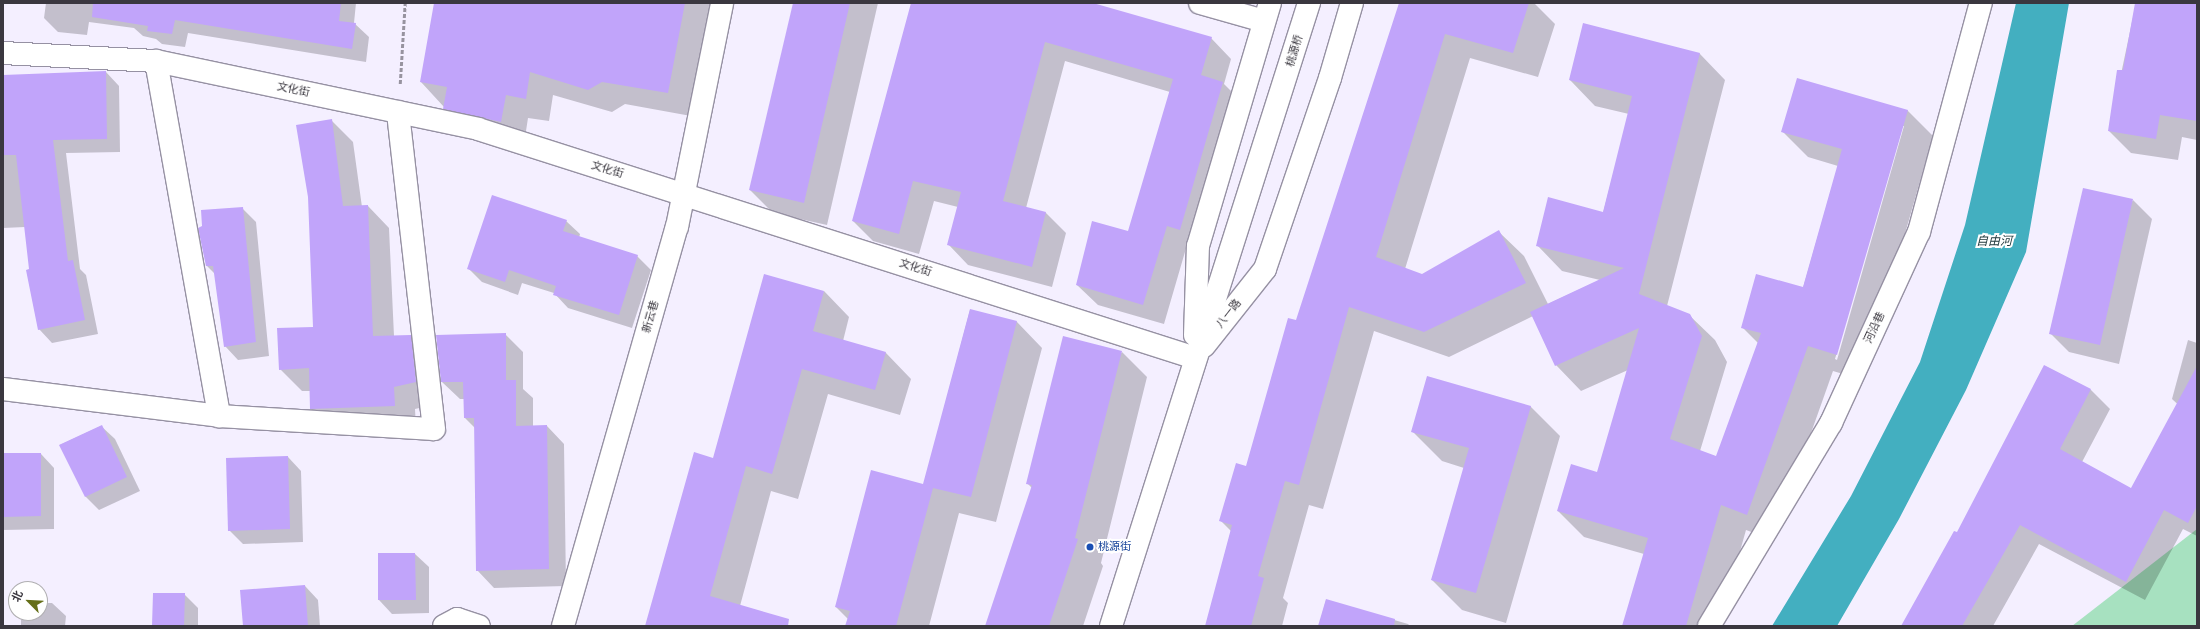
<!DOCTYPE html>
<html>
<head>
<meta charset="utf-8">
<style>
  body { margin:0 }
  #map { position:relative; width:2200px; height:629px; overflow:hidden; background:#f4efff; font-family:"Nunito Sans","Noto Sans SC",sans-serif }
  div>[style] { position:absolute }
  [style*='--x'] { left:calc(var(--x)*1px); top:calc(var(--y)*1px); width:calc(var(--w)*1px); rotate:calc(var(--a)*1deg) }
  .green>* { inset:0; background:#a7e1c0 }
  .water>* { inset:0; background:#43afc0 }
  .shadow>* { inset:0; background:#0003 }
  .building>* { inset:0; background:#c1a4fa }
  .path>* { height:2.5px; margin-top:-1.25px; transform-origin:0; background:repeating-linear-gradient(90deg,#97939f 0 4px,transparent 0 6px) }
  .roads { filter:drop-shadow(1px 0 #9691a3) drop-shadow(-1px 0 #9691a3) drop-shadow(0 1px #9691a3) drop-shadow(0 -1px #9691a3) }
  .street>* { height:22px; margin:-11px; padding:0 11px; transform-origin:11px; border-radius:11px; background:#fff }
  .secondary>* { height:22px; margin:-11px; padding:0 11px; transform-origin:11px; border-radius:11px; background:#fff }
  .dots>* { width:11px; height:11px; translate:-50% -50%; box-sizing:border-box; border:2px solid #fff; border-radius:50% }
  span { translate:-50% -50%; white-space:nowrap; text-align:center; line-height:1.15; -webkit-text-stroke:4px #fff; paint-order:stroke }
  .street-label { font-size:11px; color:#3a373f }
  .transit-label { font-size:11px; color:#164399 }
  .left { translate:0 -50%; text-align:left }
  .water-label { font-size:12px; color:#1c3539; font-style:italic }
  .frame { position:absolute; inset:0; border:4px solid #3a373f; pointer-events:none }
  .north { position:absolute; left:8px; top:581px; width:40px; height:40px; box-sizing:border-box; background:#fff; border:1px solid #b0afb2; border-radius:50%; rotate:294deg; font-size:11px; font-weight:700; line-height:16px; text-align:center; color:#3a373f }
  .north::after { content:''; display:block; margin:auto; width:14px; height:18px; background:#656f18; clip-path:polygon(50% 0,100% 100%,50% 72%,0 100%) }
</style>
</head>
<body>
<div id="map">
  <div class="green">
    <div style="clip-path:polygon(2197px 529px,2197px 626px,2072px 626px)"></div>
  </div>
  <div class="water">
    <div style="clip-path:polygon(2016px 3px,2069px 3px,2026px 252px,1966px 390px,1899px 519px,1837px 626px,1772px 626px,1851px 496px,1920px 362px,1965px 225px)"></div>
  </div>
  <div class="shadow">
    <div style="clip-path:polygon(46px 3px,356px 3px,354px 23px,369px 37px,366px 62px,188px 33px,185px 47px,162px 44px,156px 39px,143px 36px,134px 28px,89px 22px,87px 35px,58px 32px,44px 18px)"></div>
    <div style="clip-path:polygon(435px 3px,712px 3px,691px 116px,625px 104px,612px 112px,553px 95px,549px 121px,528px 118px,524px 144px,467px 132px,421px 82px)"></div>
    <div style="clip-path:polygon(794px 3px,878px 3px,827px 225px,773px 213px,750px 190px)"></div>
    <div style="clip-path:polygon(912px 3px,1089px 3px,1211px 38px,1231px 59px,1224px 84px,1243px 103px,1200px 249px,1187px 245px,1164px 324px,1098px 305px,1077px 285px,1129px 233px,1170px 92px,1065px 61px,1026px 208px,1046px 213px,1066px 233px,1052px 287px,968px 265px,948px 244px,958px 207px,934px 201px,919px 254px,873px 241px,853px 221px)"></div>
    <div style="clip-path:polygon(evenodd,1400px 3px,1534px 3px,1555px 24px,1538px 77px,1470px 58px,1405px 269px,1422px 275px,1499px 232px,1524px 256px,1548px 304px,1600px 280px,1562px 271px,1537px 245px,1603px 213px,1629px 114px,1595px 106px,1570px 80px,1584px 24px,1700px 54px,1725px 80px,1667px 306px,1689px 315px,1715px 340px,1727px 362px,1700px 451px,1717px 457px,1758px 343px,1742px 327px,1803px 288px,1838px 166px,1808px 157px,1782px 131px,1907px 110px,1933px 136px,1863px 380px,1833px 371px,1773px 540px,1746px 530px,1719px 626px,1623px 626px,1644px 554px,1584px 537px,1558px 511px,1598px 473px,1628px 370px,1581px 391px,1556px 365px,1533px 316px,1449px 357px,1374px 331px,1323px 509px,1309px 505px,1283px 598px,1288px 603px,1282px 626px,1206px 626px,1231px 531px,1221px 521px,1247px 467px,1297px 321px,1400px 3px,1902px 126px,1904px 126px,1837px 360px,1835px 359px,1902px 126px)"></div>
    <div style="clip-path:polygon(2136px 3px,2197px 3px,2197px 140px,2182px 137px,2178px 160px,2131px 153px,2109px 131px)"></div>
    <div style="clip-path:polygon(106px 72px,119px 86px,120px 152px,66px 153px,80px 269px,86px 275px,98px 334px,52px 343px,39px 329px,25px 227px,3px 228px,3px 76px)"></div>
    <div style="clip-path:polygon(331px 120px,353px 142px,362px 207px,368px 206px,389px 228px,394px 336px,410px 336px,432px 358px,437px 404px,415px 409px,416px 427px,333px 430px,311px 409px,311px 391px,302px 391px,280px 369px,314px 328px)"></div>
    <div style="clip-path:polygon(2133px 200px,2152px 219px,2119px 364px,2069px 352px,2050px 333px)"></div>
    <div style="clip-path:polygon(242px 208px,256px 222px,269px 356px,238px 360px,225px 346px,215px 274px,207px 266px)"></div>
    <div style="clip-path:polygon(566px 221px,580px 234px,579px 238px,637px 256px,651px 270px,632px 328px,568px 308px,554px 293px,522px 283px,518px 295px,482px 282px,469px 269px)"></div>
    <div style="clip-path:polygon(824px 291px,849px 317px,843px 341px,886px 353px,911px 379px,900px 415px,828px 394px,798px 499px,771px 491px,740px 606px,785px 626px,647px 626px,714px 459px)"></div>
    <div style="clip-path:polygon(970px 310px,1017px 322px,1042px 348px,996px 522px,959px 513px,929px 626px,846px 626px,848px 619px,836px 607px,924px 485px)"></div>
    <div style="clip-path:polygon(505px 334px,523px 352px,523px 389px,533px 398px,533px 427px,547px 426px,564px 444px,566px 586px,494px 588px,477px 570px,475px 428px,465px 418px,464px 399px,460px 399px,442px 382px)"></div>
    <div style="clip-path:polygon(2188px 340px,2197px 343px,2197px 422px,2172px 399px)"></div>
    <div style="clip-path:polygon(1122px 352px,1147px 377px,1101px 563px,1103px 566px,1083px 626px,986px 626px,1032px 488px,1027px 483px)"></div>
    <div style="clip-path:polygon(2045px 366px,2091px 390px,2110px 409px,2082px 462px,2131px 489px,2197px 446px,2197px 536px,2183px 529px,2145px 600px,2039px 544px,1993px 626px,1902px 626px,1957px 534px)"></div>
    <div style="clip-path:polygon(1530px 406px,1560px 436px,1506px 623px,1462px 610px,1432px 580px,1464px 468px,1442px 461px,1412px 431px)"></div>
    <div style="clip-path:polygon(101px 426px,115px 439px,140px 491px,99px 510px,86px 497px,60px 445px)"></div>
    <div style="clip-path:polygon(3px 454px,41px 454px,54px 468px,54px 529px,3px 530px)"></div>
    <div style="clip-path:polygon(288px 457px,301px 471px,303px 542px,243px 544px,229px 530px)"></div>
    <div style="clip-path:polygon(379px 554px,415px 554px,429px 567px,429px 613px,392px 614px,379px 600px)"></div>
    <div style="clip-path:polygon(305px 586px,318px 600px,320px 626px,244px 626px)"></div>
    <div style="clip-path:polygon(184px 594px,198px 608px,198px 626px,153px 626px)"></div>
    <div style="clip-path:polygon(1326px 600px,1408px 624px,1410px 626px,1319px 626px)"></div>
    <div style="clip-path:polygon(40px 603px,52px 603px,66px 616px,65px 626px,21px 626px,21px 613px,40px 613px)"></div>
  </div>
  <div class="building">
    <div style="clip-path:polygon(93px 3px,341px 3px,339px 21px,356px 23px,352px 49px,175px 20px,172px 34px,147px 31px,148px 26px,92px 17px)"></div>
    <div style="clip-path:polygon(434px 3px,685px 3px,668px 93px,602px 82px,588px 90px,530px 72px,526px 99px,506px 95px,501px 122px,443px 109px,447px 87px,420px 82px)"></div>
    <div style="clip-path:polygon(793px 3px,850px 3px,804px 203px,749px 190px)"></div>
    <div style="clip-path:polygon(911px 3px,1093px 3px,1212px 37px,1201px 75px,1223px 82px,1180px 230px,1167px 226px,1143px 305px,1076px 285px,1092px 221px,1128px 231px,1173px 79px,1045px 42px,1003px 201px,1046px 212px,1032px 267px,947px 245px,961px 192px,913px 181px,899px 234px,852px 221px)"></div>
    <div style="clip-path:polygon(1399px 3px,1529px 3px,1513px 53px,1445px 34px,1376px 257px,1422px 274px,1499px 230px,1526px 283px,1424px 332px,1349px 307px,1299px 485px,1285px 481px,1258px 576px,1264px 578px,1251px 626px,1205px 626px,1232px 525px,1219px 521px,1236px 463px,1246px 466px,1288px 318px,1296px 320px)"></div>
    <div style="clip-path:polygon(2135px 3px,2197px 3px,2197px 121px,2160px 115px,2156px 139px,2108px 131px,2117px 70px,2123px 70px)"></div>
    <div style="clip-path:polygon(1583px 23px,1700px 53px,1639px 294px,1690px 314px,1702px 336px,1670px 439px,1716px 456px,1761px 333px,1741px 328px,1756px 274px,1803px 287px,1842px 149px,1781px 132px,1797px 78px,1908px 110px,1837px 355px,1808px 346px,1747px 515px,1721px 505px,1686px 626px,1622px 626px,1648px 538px,1557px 511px,1571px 464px,1597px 472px,1639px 328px,1555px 366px,1530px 312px,1624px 268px,1536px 246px,1548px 197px,1603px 212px,1632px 96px,1569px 80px)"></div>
    <div style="clip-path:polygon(106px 71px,107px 139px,53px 140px,68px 261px,73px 260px,85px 320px,38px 330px,26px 270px,29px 269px,16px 155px,3px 155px,3px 75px)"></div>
    <div style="clip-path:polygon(332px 119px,343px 206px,368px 205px,373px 336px,411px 335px,416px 382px,394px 387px,395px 406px,310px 409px,309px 368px,279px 370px,277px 328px,313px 327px,308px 197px,296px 125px)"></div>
    <div style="clip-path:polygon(2083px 188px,2133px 199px,2100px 345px,2049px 334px)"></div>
    <div style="clip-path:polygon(492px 195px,567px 220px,563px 231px,638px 255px,619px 315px,553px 295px,556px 286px,509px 270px,505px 282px,467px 269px)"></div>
    <div style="clip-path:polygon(243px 207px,256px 342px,224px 347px,213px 266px,206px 266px,198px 228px,202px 226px,201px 210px)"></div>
    <div style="clip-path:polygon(764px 274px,824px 291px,813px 331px,886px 352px,875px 390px,802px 369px,772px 474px,746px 466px,710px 596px,789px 619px,788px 626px,645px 626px,694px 452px,713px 458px)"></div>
    <div style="clip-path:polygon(970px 309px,1017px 321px,971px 497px,933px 488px,896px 626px,845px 626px,850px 611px,835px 607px,871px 470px,923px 484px)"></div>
    <div style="clip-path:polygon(506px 333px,506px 380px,516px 380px,516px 426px,547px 425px,549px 569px,476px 571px,474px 418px,464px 418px,463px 382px,441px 382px,436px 335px)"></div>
    <div style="clip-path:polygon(1063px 336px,1122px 351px,1075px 538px,1078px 539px,1049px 626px,985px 626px,1032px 485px,1026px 484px)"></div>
    <div style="clip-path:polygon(2044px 365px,2091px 389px,2060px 449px,2131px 488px,2197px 366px,2197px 506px,2188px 523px,2164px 510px,2126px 582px,2020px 525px,1962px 626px,1901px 626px,1954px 531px,1957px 532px)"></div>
    <div style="clip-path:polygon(1427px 376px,1531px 406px,1476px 593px,1431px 580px,1469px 448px,1411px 432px)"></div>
    <div style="clip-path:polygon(102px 425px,127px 477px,85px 497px,59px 445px)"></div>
    <div style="clip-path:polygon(3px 453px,41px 453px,41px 516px,3px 517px)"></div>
    <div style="clip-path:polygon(288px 456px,290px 529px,228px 531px,226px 458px)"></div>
    <div style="clip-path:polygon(378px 553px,415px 553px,416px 600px,378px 600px)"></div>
    <div style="clip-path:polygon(305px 585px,308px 626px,243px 626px,240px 590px)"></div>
    <div style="clip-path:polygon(153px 593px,185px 593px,184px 626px,152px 626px)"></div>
    <div style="clip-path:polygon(1326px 599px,1395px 619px,1394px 626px,1318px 626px)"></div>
  </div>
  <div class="path">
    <div style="--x:400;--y:84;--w:81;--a:-86.5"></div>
  </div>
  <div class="roads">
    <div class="street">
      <div style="--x:1200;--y:3;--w:66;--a:15.7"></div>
      <div style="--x:3;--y:53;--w:153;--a:3"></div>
      <div style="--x:156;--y:61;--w:329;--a:11.9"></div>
      <div style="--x:478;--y:129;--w:753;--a:17.71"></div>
      <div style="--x:156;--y:61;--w:361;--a:79.9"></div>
      <div style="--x:3;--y:389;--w:218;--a:7.1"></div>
      <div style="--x:219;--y:416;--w:215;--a:3.5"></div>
      <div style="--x:434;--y:429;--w:319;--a:-96.5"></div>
      <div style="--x:444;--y:626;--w:15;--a:-28"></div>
      <div style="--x:457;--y:619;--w:23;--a:18"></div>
      <div style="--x:563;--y:626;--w:415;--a:-74.1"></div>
      <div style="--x:677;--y:227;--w:228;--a:-78.6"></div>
      <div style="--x:1709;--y:626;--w:237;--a:-59"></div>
      <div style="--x:1831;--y:423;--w:210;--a:-65.3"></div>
      <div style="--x:1919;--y:232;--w:237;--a:-74.9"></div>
    </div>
    <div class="secondary">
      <div style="--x:1195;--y:335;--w:89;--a:-88.1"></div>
      <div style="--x:1198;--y:246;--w:253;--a:-73.5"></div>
      <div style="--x:1204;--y:346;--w:98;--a:-51.6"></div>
      <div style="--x:1265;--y:269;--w:202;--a:-71.2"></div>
      <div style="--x:1330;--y:78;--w:78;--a:-73.7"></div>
      <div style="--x:1111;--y:626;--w:654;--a:-72.37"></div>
    </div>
  </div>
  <div class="dots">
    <div style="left:1090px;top:547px;background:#1a4fb4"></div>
  </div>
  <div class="street-label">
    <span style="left:1295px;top:51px;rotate:-73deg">桃源桥</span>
    <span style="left:293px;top:90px;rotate:12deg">文化街</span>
    <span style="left:607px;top:170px;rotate:17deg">文化街</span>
    <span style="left:915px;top:268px;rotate:18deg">文化街</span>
    <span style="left:1229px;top:314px;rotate:-52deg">八一路</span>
    <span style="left:651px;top:317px;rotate:-74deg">新云巷</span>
    <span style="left:1875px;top:328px;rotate:-65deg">河沿巷</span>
  </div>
  <div class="transit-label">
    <span class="left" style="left:1098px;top:547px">桃源街</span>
  </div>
  <div class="water-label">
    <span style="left:1994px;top:242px">自由河</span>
  </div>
  <div class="frame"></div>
  <div class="north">北</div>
</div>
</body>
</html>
